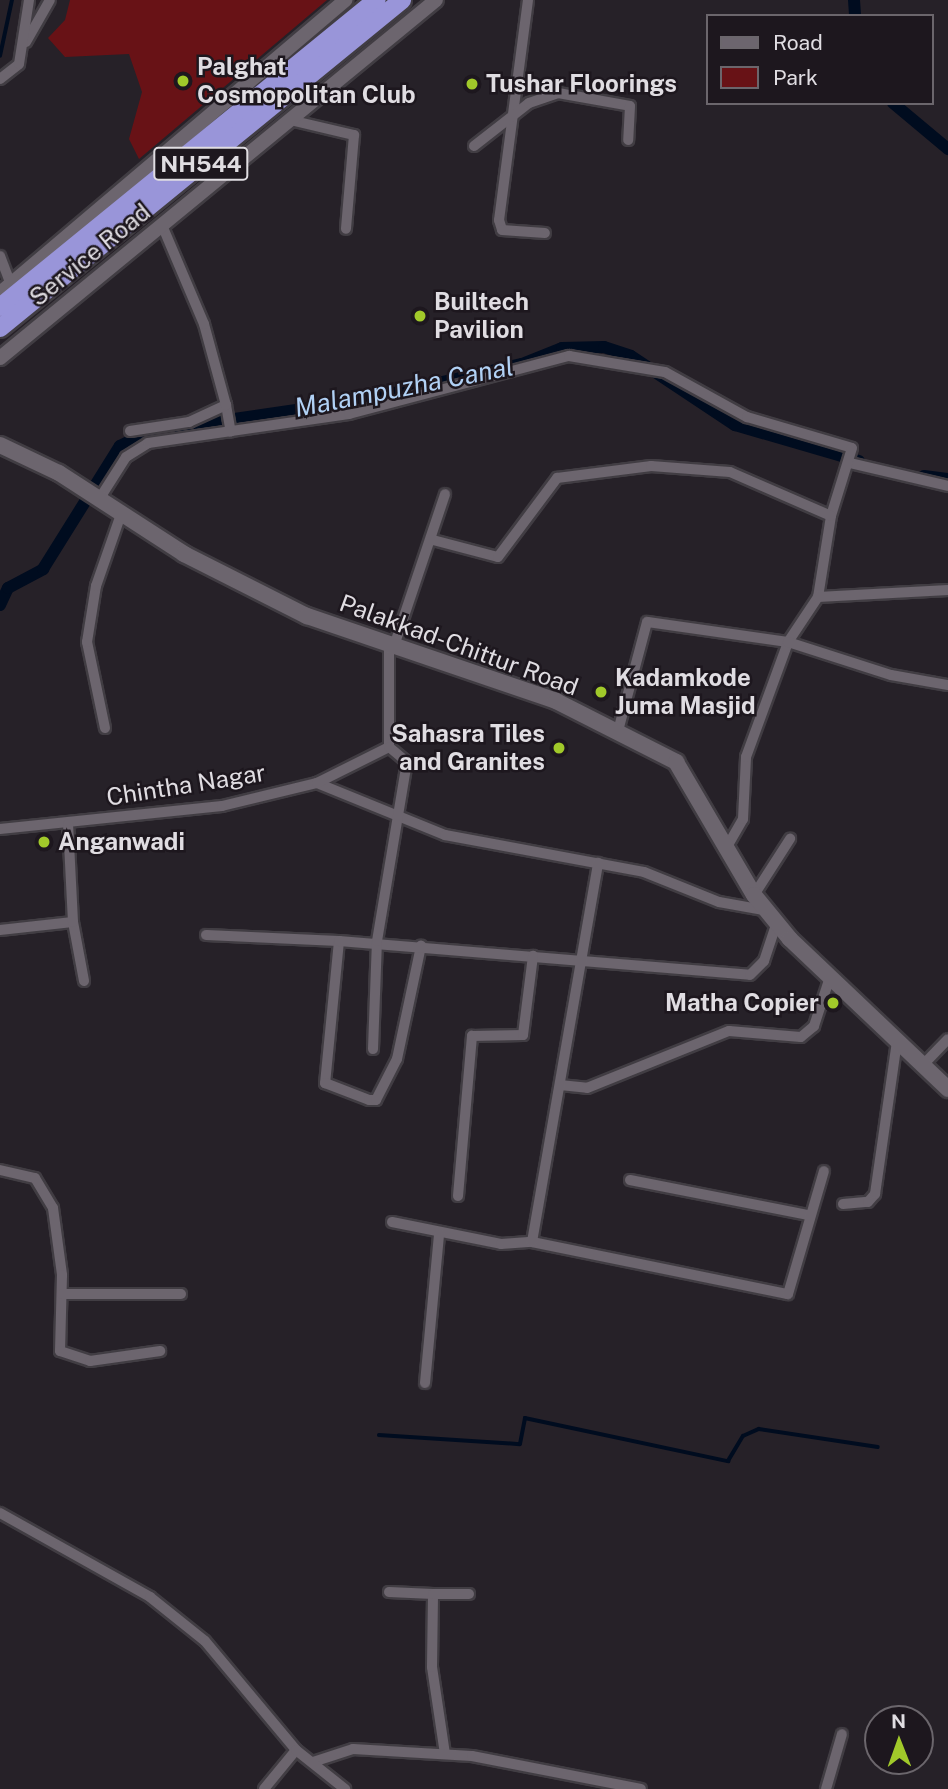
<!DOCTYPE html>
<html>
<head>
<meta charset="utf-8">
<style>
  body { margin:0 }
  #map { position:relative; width:948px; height:1789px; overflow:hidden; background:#262128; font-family:"Public Sans",sans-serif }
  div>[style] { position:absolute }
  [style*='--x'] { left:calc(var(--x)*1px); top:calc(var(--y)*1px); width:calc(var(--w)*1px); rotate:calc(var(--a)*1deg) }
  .green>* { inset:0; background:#681216 }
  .stream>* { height:3.5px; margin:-1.75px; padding:0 1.75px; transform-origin:1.75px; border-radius:1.75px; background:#000c1f }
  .canal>* { height:12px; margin:-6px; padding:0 6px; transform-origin:6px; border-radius:6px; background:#000c1f }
  .roads { filter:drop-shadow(2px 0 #413d43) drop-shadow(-2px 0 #413d43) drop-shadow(0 2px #413d43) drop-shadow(0 -2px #413d43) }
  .minor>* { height:10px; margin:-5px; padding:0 5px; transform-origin:5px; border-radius:5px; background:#6c656e }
  .tertiary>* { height:14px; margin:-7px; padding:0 7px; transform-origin:7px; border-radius:7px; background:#6c656e }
  .secondary>* { height:16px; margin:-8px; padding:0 8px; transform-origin:8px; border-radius:8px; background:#6c656e }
  .trunk>* { height:18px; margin:-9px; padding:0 9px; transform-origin:9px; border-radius:9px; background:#9995d9 }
  .dots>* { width:19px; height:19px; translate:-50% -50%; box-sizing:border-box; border:4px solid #1d171e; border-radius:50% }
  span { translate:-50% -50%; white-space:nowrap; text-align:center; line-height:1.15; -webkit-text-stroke:5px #1d171e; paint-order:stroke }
  .shield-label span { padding:2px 5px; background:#1d171e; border:2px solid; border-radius:5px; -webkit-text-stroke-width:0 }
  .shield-label { font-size:23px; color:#e0dde2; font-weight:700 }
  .poi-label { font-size:24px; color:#e0dde2; font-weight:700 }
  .left { translate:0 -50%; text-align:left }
  .right { translate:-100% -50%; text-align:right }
  .street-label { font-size:24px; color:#e0dde2 }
  .water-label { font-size:26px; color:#b1d1f5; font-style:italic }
  .legend { position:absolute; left:706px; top:14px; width:228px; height:91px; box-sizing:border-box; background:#1d171e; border:2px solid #6b666c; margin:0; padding:9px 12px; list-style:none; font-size:21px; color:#e0dde2 }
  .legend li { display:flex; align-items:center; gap:14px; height:35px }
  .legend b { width:35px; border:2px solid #6b666c }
  .north { position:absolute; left:864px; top:1705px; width:70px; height:70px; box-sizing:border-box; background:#1d171e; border:2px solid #6b666c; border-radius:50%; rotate:359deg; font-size:19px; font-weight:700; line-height:28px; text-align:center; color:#e0dde2 }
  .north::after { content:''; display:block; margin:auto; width:24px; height:32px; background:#a1c92a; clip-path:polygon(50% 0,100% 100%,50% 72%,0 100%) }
</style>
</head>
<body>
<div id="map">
  <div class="green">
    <div style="clip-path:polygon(70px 0,327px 0,139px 159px,129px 139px,142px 92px,129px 54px,65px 57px,48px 38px,65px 20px)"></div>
  </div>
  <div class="stream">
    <div style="--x:0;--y:56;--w:57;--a:-77.9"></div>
    <div style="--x:379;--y:1435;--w:141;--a:3.7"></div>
    <div style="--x:520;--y:1444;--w:26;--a:-79"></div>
    <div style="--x:525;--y:1418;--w:208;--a:12"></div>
    <div style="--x:728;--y:1461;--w:29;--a:-59"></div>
    <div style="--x:743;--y:1436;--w:17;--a:-24"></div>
    <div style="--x:759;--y:1429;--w:120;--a:8.6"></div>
  </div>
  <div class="canal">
    <div style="--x:854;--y:0;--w:16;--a:86"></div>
    <div style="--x:893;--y:103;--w:72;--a:39.9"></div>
    <div style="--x:179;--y:427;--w:186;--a:-8.3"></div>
    <div style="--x:363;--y:400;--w:163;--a:-12.8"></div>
    <div style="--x:522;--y:364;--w:43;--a:-21.8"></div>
    <div style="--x:562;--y:348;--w:42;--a:-1.4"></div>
    <div style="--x:604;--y:347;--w:28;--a:18"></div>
    <div style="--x:631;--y:356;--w:125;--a:33.6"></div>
    <div style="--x:735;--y:425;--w:129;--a:16.2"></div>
    <div style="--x:924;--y:476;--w:24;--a:7"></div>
    <div style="--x:0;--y:605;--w:19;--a:-65"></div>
    <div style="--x:8;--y:588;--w:40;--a:-28"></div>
    <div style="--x:43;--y:569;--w:145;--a:-58"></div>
    <div style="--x:120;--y:446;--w:34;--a:-26"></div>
  </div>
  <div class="roads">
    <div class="minor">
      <div style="--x:528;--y:0;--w:222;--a:97.5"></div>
      <div style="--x:499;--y:220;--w:10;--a:73"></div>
      <div style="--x:502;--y:230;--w:43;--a:4"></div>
      <div style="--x:26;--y:42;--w:48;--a:-60.3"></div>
      <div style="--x:0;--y:79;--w:24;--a:-38"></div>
      <div style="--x:19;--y:64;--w:65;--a:-81.1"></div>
      <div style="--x:290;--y:120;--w:66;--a:13.2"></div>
      <div style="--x:354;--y:135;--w:94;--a:94.9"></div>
      <div style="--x:474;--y:146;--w:70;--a:-38"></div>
      <div style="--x:529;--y:103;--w:31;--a:-19"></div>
      <div style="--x:558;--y:93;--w:73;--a:10.2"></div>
      <div style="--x:630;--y:106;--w:34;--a:93"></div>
      <div style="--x:0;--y:256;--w:30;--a:69"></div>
      <div style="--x:226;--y:405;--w:27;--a:80"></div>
      <div style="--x:130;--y:431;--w:60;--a:-8.7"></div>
      <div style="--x:189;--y:422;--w:41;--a:-24.7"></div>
      <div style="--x:226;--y:405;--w:84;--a:-105.2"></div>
      <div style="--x:204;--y:324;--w:108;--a:-113"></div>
      <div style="--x:850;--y:463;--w:101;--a:13.2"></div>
      <div style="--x:98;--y:501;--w:52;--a:-57.5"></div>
      <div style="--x:126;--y:457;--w:26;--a:-32"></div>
      <div style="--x:148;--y:443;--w:203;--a:-8.2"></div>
      <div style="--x:349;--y:414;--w:228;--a:-14.8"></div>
      <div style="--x:569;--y:356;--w:97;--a:9.5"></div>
      <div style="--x:665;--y:372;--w:94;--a:28.8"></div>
      <div style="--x:747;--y:417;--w:109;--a:16.4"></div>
      <div style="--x:852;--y:448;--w:71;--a:107.2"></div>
      <div style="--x:831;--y:516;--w:82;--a:99.1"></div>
      <div style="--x:818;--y:597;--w:54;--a:123.7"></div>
      <div style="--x:788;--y:642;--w:142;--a:-171.9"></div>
      <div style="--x:647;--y:622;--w:113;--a:104.9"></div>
      <div style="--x:433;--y:540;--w:67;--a:14.7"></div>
      <div style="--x:498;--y:557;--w:99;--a:-53.2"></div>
      <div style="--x:557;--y:478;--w:95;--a:-7.3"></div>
      <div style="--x:651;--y:466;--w:79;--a:4.3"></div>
      <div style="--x:730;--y:472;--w:110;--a:23.5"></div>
      <div style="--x:818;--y:597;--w:130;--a:-3.1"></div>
      <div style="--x:395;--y:643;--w:157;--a:-71.4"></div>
      <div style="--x:105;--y:728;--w:88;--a:-101.8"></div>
      <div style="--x:87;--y:642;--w:57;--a:-80.9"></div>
      <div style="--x:96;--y:586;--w:73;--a:-70.8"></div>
      <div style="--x:317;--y:783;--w:138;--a:22.1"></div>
      <div style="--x:445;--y:835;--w:202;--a:10.5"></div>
      <div style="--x:644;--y:872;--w:81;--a:21.8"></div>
      <div style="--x:719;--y:902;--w:51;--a:10.2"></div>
      <div style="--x:0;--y:829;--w:223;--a:-5.9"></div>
      <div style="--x:222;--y:806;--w:98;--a:-13.6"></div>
      <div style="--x:317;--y:783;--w:80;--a:-26.6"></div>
      <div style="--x:389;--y:747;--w:106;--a:-90"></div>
      <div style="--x:728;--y:845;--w:30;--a:-60"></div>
      <div style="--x:743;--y:819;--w:62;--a:-87.2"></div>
      <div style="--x:746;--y:757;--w:122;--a:-69.9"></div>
      <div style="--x:788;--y:642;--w:108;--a:17.8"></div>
      <div style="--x:891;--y:675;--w:58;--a:10"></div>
      <div style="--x:754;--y:895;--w:67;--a:-57.3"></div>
      <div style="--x:73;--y:922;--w:60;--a:79.4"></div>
      <div style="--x:0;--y:930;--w:73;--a:-6.3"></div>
      <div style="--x:73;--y:922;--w:98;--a:-92.9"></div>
      <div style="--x:206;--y:935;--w:133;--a:2.6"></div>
      <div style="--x:339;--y:941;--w:143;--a:95.6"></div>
      <div style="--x:325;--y:1083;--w:47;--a:21.1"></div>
      <div style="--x:369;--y:1100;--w:7;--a:0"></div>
      <div style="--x:376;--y:1100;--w:46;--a:-62.9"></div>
      <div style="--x:397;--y:1059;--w:116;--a:-78"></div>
      <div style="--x:339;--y:941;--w:412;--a:4.7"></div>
      <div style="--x:750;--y:975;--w:20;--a:-45"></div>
      <div style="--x:764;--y:961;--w:41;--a:-71.6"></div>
      <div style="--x:373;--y:1049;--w:108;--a:-87.9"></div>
      <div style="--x:377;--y:941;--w:181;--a:-80.5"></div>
      <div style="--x:407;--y:762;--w:23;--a:-140"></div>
      <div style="--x:922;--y:1066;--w:37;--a:-46"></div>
      <div style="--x:560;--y:1085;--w:27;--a:6"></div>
      <div style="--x:587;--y:1088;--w:153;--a:-21.9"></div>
      <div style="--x:729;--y:1031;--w:72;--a:4.8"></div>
      <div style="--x:801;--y:1037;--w:17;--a:-40"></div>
      <div style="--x:814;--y:1026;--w:52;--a:-71.9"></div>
      <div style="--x:0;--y:1170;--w:36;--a:13"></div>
      <div style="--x:35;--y:1178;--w:35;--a:59"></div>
      <div style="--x:53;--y:1208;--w:68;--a:82.3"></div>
      <div style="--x:62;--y:1275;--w:76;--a:91.5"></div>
      <div style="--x:60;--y:1351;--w:32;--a:18"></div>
      <div style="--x:90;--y:1361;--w:71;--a:-8.1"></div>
      <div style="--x:630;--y:1180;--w:182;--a:11.1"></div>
      <div style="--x:458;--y:1196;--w:161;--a:-85"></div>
      <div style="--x:472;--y:1036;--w:51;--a:-1.1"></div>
      <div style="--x:523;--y:1035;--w:80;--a:-82.8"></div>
      <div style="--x:843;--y:1204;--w:25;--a:-5"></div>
      <div style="--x:868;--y:1202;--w:11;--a:-49"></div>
      <div style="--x:875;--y:1194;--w:155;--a:-81.8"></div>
      <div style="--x:392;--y:1222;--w:111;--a:11.4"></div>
      <div style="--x:501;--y:1244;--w:31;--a:-4"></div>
      <div style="--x:532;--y:1242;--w:261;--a:11.5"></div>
      <div style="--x:788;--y:1294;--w:128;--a:-73.7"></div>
      <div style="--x:532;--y:1242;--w:385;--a:-80.1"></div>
      <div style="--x:62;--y:1294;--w:119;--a:0"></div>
      <div style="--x:425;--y:1383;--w:149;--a:-84.6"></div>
      <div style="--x:0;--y:1513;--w:172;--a:29.2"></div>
      <div style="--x:150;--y:1597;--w:70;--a:38.7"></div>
      <div style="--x:205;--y:1641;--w:142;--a:50.1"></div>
      <div style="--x:389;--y:1592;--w:44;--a:2.6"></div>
      <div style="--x:445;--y:1754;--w:88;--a:-98.5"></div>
      <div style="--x:432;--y:1667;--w:73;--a:-89.2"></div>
      <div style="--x:433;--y:1594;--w:36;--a:0"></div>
      <div style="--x:313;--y:1762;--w:42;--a:-18"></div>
      <div style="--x:353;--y:1749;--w:119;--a:3.4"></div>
      <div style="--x:472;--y:1756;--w:172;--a:11"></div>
      <div style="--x:264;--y:1789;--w:50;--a:-50.6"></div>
      <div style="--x:296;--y:1750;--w:63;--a:38.5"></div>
      <div style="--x:826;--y:1789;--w:57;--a:-73.8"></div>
    </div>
    <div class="tertiary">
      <div style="--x:0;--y:293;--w:453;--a:-40.3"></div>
      <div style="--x:0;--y:358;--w:564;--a:-39.39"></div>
    </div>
    <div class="secondary">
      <div style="--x:0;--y:445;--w:65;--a:25.4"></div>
      <div style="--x:59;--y:473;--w:149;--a:32.9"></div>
      <div style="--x:184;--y:554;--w:138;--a:26.8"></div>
      <div style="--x:307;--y:616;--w:263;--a:18.8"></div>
      <div style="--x:556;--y:701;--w:135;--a:26.9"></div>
      <div style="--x:676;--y:762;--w:154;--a:59.6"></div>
      <div style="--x:754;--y:895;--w:57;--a:50.7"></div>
      <div style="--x:790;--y:939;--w:218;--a:43.5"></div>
    </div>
    <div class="trunk">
      <div style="--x:0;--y:307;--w:486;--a:-39.2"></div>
      <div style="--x:0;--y:328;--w:519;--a:-39.21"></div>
    </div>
  </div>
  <div class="dots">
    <div style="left:183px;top:81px;background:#a1c92a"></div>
    <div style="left:472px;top:84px;background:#a1c92a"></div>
    <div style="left:420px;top:316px;background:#a1c92a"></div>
    <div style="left:601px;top:692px;background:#a1c92a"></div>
    <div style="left:559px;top:748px;background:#a1c92a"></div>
    <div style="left:44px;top:842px;background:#a1c92a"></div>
    <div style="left:833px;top:1003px;background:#a1c92a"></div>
  </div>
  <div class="shield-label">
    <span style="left:201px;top:164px">NH544</span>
  </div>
  <div class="poi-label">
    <span class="left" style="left:197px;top:81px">Palghat<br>Cosmopolitan Club</span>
    <span class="left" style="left:486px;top:84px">Tushar Floorings</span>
    <span class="left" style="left:434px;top:316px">Builtech<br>Pavilion</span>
    <span class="left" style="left:615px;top:692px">Kadamkode<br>Juma Masjid</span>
    <span class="right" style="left:545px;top:748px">Sahasra Tiles<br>and Granites</span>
    <span class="left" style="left:58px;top:842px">Anganwadi</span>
    <span class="right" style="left:819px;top:1003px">Matha Copier</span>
  </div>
  <div class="street-label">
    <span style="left:90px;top:255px;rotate:-39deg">Service Road</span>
    <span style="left:459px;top:645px;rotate:20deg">Palakkad-Chittur Road</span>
    <span style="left:186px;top:785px;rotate:-9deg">Chintha Nagar</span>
  </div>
  <div class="water-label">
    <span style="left:404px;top:387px;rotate:-11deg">Malampuzha Canal</span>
  </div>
  <ul class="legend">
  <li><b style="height:9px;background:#6c656e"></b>Road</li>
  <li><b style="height:19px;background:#681216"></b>Park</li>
  </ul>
  <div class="north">N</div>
</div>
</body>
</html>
